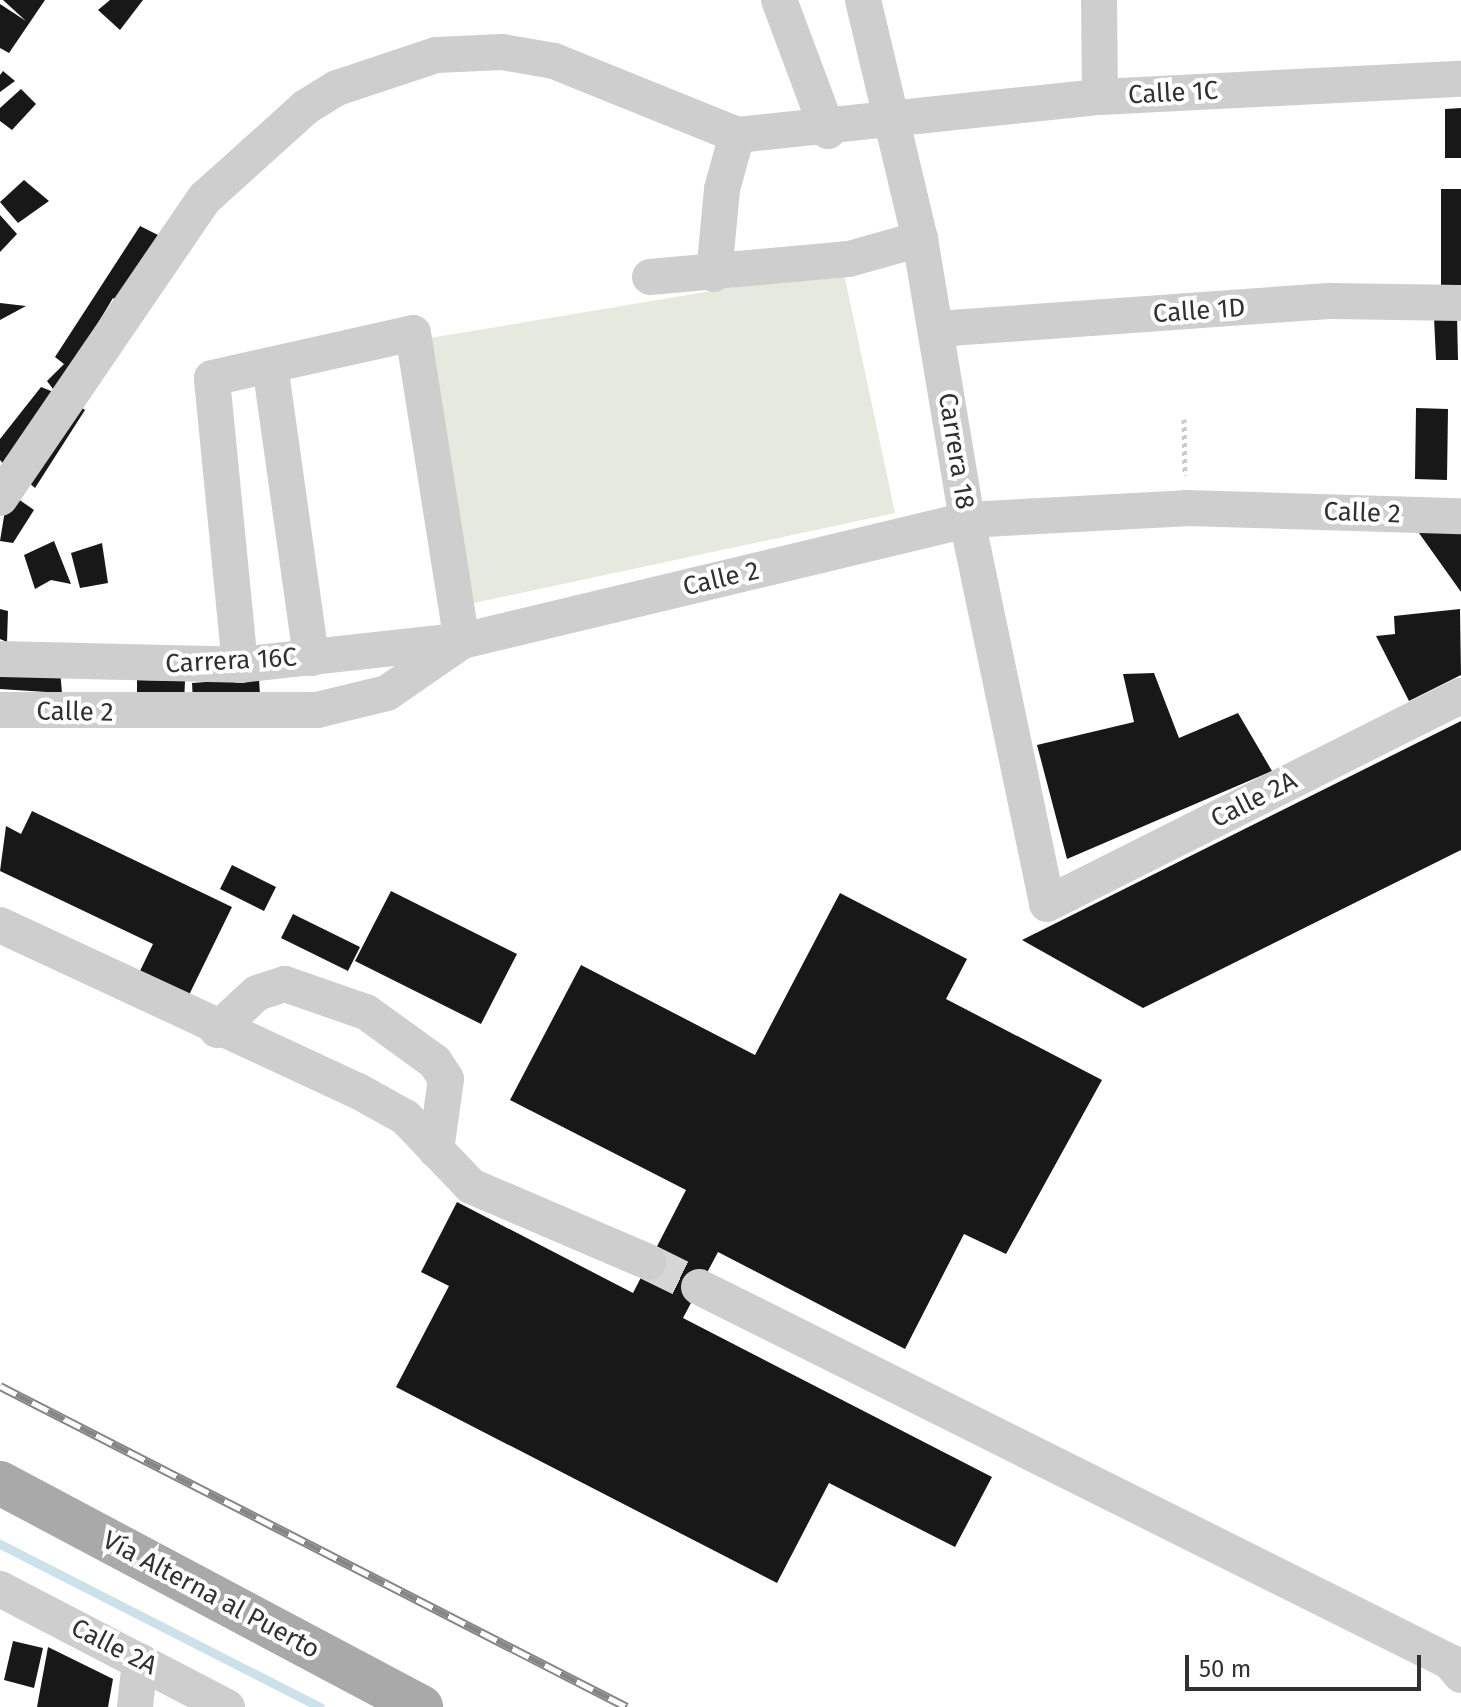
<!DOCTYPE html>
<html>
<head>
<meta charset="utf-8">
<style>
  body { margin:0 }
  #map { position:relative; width:1461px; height:1707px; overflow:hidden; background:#fff; font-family:"Fira Sans",sans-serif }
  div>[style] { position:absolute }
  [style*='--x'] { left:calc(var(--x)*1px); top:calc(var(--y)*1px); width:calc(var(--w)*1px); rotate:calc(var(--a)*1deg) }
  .green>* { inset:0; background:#e6eade }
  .stream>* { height:9px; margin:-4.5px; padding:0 4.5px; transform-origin:4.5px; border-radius:4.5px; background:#cce1e9 }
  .building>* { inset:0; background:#181818 }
  .minor-tunnel>* { height:36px; margin-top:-18px; transform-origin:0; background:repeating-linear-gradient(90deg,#d6d6d6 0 36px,transparent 0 54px) }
  .path>* { height:5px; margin-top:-2.5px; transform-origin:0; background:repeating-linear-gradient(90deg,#cbcbcb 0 4px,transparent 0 8px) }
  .minor>* { height:36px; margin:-18px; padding:0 18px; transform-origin:18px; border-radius:18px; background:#cecece }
  .major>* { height:44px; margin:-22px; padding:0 22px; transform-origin:22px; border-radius:22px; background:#a9a9a9 }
  .rail>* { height:9px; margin-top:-4.5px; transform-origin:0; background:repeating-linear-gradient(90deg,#fff 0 18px,#868686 0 36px); box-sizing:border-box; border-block:2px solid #868686 }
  span { translate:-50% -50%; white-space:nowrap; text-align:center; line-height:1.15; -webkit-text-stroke:8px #fff; paint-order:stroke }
  .street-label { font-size:26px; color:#313131 }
  .scale { position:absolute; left:1185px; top:1655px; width:236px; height:36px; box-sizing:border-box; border:4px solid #313131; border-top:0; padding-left:10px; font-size:24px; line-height:28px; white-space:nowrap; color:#313131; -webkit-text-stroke:6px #fff; paint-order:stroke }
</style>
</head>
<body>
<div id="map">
  <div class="green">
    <div style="clip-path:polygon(843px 269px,895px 513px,474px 603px,424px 339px)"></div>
  </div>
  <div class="stream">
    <div style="--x:0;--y:1544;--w:359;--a:27"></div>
  </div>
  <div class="building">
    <div style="clip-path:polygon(3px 0,45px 0,9px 53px,0 48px,0 4px,26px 21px)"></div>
    <div style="clip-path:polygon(110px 0,143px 0,120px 30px,98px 10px)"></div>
    <div style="clip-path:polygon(3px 71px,15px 81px,0 92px,0 75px)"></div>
    <div style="clip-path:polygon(21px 89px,36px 104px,12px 130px,0 121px,0 108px)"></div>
    <div style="clip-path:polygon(1461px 108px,1461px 158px,1445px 158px,1445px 109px)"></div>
    <div style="clip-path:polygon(24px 180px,49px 201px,18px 223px,0 202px)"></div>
    <div style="clip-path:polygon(1441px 189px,1461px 189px,1461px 287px,1441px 287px)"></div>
    <div style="clip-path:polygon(0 215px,17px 234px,0 252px)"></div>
    <div style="clip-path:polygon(140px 226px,164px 238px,121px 302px,113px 298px,56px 393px,47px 381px,64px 364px,55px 357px)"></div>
    <div style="clip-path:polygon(0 303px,26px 306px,0 320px)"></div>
    <div style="clip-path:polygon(1457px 316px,1458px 360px,1436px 360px,1434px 317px)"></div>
    <div style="clip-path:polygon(41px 387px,56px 393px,8px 469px,0 460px,0 439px)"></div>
    <div style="clip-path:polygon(70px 399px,85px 410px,35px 488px,20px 475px)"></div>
    <div style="clip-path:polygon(1416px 408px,1448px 409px,1447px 480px,1415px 479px)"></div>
    <div style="clip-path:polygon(8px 492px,34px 510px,13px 543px,0 541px)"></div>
    <div style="clip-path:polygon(1414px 526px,1461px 529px,1461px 592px)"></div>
    <div style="clip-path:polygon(54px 541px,71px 584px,51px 580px,35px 589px,24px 555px)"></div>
    <div style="clip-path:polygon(102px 543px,108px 583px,80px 588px,71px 553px)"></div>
    <div style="clip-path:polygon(0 609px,8px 611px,7px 642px,0 639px)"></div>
    <div style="clip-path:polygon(1460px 609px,1461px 675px,1409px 701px,1376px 636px,1395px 634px,1394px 616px)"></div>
    <div style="clip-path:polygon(0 667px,60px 670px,62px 693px,0 689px)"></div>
    <div style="clip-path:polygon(1154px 673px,1179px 738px,1238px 713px,1272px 771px,1067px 859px,1037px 745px,1134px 722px,1123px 674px)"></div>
    <div style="clip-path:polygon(259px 678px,260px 696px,193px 701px,192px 683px)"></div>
    <div style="clip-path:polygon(137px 680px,185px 681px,184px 703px,137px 702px)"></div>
    <div style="clip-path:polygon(1461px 721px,1461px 850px,1143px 1008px,1022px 940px)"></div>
    <div style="clip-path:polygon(32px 811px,232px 907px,188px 997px,139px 973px,153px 944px,0 871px,6px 826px,21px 834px)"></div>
    <div style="clip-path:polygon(232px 865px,276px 887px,264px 911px,220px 889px)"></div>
    <div style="clip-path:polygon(391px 891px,517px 954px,481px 1024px,355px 961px)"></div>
    <div style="clip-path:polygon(840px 893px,967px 959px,946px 999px,1102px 1080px,1006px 1254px,964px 1234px,905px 1349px,718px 1252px,683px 1318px,992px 1477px,955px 1547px,829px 1483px,777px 1583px,396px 1387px,449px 1286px,421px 1272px,457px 1202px,633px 1293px,686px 1190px,510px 1100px,581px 965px,755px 1055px)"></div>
    <div style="clip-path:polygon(293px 914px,360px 947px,348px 971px,281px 938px)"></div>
    <div style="clip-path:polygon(13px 1641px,43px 1648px,34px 1688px,4px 1680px)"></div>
    <div style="clip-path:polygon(48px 1647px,113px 1679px,108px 1707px,37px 1707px)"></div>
  </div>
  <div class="minor-tunnel">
    <div style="--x:648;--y:1262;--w:57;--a:26.1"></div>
  </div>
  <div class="path">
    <div style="--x:1184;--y:419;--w:56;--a:89"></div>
  </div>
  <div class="minor">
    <div style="--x:779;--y:0;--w:140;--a:69.5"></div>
    <div style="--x:863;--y:0;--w:246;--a:76.6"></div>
    <div style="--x:920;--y:239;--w:285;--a:80.5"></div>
    <div style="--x:967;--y:520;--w:392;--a:78.2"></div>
    <div style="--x:1047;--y:904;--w:463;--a:-26.7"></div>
    <div style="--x:1099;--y:0;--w:97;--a:89.4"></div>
    <div style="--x:714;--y:274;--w:85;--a:-84.6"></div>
    <div style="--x:722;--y:189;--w:56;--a:-74.5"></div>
    <div style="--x:650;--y:277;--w:200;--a:-5.2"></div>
    <div style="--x:849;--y:259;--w:74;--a:-15.7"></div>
    <div style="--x:937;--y:329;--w:396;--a:-4.1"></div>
    <div style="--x:1332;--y:301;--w:129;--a:0.9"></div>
    <div style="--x:270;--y:365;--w:296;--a:82"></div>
    <div style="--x:0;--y:498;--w:363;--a:-55.7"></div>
    <div style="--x:205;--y:198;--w:136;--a:-42"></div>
    <div style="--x:306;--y:107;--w:36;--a:-32"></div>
    <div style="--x:337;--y:88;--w:104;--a:-18.4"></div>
    <div style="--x:436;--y:55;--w:66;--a:-2.6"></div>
    <div style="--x:502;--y:52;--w:53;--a:9.8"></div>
    <div style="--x:554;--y:61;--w:197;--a:22"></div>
    <div style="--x:737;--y:135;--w:365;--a:-6"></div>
    <div style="--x:1100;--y:97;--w:361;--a:-2.9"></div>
    <div style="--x:0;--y:659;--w:240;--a:1.4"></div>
    <div style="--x:240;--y:665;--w:217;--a:-6.3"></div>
    <div style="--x:240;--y:665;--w:288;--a:-95.6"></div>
    <div style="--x:212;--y:378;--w:206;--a:-12.6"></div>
    <div style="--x:413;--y:333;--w:312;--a:81"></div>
    <div style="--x:0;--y:710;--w:317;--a:0"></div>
    <div style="--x:317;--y:710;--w:72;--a:-13.7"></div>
    <div style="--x:387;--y:693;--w:91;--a:-34.7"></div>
    <div style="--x:462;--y:641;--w:519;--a:-13.47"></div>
    <div style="--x:967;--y:520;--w:219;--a:-3.1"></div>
    <div style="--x:1186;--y:508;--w:275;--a:1.7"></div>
    <div style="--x:0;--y:925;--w:395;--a:24.9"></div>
    <div style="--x:358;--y:1091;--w:54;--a:29"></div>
    <div style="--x:405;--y:1117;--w:95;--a:46.3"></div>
    <div style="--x:471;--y:1186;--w:193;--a:23.2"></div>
    <div style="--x:217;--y:1030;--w:54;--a:-42.8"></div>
    <div style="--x:257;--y:993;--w:29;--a:-18"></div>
    <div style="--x:285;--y:984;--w:86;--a:19.1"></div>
    <div style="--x:366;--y:1012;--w:85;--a:35.9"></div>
    <div style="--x:435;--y:1062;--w:20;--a:57"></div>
    <div style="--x:446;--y:1079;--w:72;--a:98"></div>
    <div style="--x:699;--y:1287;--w:839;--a:26.53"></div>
    <div style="--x:1450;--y:1662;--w:17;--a:50"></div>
    <div style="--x:0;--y:1589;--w:256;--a:27.5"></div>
    <div style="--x:135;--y:1707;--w:46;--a:-83.8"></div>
  </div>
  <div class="major">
    <div style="--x:0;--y:1483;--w:477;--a:28"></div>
  </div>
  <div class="rail">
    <div style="--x:0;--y:1386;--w:704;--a:27.11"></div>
  </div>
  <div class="street-label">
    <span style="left:1173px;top:93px;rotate:-3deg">Calle 1C</span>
    <span style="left:1199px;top:311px;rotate:-4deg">Calle 1D</span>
    <span style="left:956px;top:451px;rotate:81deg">Carrera 18</span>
    <span style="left:1362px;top:513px;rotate:2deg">Calle 2</span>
    <span style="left:721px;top:579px;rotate:-13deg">Calle 2</span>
    <span style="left:231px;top:661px;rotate:-3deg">Carrera 16C</span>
    <span style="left:75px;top:712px;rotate:1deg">Calle 2</span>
    <span style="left:1254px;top:800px;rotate:-27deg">Calle 2A</span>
    <span style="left:211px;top:1595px;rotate:28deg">Vía Alterna al Puerto</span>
    <span style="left:114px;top:1647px;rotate:27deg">Calle 2A</span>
  </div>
  <div class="scale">50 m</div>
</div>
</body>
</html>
